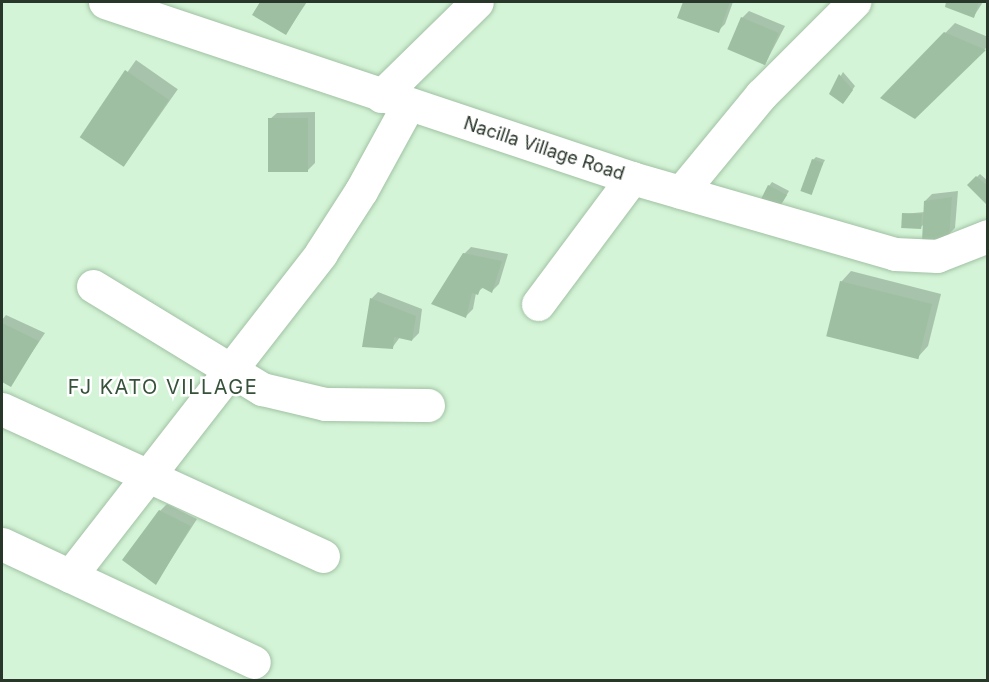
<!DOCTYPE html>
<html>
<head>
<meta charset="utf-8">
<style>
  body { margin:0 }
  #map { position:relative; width:989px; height:682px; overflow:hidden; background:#d3f4d6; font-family:Inter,sans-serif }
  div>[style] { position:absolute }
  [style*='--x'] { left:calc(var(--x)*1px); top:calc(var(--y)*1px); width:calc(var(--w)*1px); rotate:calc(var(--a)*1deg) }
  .shadow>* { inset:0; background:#0003; transform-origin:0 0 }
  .building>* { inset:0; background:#9fbfa2; transform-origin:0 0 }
  .roads { filter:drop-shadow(0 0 2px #a2c1a4) drop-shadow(0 0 2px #a2c1a4) }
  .minor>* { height:33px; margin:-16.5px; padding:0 16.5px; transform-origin:16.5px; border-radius:16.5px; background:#fff }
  span { translate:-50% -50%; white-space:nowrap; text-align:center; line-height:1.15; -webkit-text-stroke:5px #fff; paint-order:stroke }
  .street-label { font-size:18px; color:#29362a }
  .neighbourhood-label { font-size:20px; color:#37523a; letter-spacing:1.5px }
  .frame { position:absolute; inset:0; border:3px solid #29362a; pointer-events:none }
</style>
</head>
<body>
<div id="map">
  <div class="shadow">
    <div style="clip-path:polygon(262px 2px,307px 2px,286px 33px,254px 15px)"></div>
    <div style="clip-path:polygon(684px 2px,733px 2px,725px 24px,718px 31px,679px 17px)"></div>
    <div style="clip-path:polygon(948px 2px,983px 2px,974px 16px,947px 6px)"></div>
    <div style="clip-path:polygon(749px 11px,785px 26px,765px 64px,742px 18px)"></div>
    <div style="clip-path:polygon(955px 23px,988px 37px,988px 46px,915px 118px,882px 98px)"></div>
    <div style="left:136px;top:60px;width:51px;height:94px;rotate:35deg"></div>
    <div style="clip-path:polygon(843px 72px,855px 86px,846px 99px,831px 93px)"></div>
    <div style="clip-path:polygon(315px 112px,315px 163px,308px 170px,270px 119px,277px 113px)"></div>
    <div style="clip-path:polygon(816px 157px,825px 160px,809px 190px,813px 160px)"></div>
    <div style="clip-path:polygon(980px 174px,988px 181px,988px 203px,969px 185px)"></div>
    <div style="clip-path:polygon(772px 182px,789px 191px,780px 206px,769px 186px)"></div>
    <div style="clip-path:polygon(958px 191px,955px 228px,948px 235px,924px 224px,921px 227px,903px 214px,925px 212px,925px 201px,932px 194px)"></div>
    <div style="clip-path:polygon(471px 247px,508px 254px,499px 284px,492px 291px,484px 287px,476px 293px,473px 309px,466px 316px,464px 254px)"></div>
    <div style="clip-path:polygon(851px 271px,941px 294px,928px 346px,918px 357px,841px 282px)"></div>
    <div style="clip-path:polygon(378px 292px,422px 309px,419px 333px,412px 340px,400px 337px,392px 348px,371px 299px)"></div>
    <div style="clip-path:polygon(6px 315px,45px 333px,10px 385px,2px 381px,2px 320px)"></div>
    <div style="clip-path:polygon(167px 504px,197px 519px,156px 583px,160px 511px)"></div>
  </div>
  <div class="building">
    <div style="clip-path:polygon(260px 2px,306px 2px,286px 35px,252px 15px)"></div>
    <div style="clip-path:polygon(683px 2px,730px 2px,719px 33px,677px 18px)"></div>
    <div style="clip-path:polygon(946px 2px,979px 2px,974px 18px,945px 7px)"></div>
    <div style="left:741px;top:17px;width:41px;height:35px;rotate:23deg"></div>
    <div style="clip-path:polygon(944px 32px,986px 50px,915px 119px,880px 98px)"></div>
    <div style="left:125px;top:70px;width:53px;height:81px;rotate:34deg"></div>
    <div style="clip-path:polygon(839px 74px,853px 90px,843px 104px,829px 94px)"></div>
    <div style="left:308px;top:118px;width:54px;height:40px;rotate:90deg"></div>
    <div style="left:812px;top:159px;width:12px;height:34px;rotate:20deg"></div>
    <div style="clip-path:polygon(976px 176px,988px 186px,988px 206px,967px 185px)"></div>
    <div style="clip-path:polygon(768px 185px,787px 195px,777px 211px,759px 203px)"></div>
    <div style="clip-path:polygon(952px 197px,949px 237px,922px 241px,924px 201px)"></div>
    <div style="left:902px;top:213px;width:20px;height:15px;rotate:3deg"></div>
    <div style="clip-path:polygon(463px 253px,502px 261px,492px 293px,481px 287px,478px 295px,472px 293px,466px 318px,431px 304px)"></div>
    <div style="left:840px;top:281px;width:95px;height:57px;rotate:14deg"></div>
    <div style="clip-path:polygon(370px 298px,416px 316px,412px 341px,394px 337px,393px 349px,362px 347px)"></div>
    <div style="clip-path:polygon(2px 323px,39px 341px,11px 387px,2px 382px)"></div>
    <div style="clip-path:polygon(159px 510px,191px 526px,156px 585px,122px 560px)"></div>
  </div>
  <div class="roads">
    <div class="minor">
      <div style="--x:105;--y:2;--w:556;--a:18.47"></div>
      <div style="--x:632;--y:178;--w:274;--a:16.1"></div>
      <div style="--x:895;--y:254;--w:42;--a:2.7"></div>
      <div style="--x:937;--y:256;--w:55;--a:-21.4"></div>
      <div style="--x:381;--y:96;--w:134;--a:-44.4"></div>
      <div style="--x:681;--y:192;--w:126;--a:-50.5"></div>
      <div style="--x:761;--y:95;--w:132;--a:-45"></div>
      <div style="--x:93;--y:286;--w:198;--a:31.4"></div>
      <div style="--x:262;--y:389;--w:65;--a:13.4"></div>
      <div style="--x:325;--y:404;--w:103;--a:0.6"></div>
      <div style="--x:538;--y:304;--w:157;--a:-53.3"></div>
      <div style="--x:2;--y:409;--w:353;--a:24.6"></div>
      <div style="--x:2;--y:544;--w:278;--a:25.1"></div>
      <div style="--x:70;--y:576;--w:409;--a:-52.1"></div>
      <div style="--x:321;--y:253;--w:74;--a:-57.2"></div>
      <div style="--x:361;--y:191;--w:98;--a:-61.3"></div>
    </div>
  </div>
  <div class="street-label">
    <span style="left:544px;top:149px;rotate:18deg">Nacilla Village Road</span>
  </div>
  <div class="neighbourhood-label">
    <span style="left:163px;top:387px">FJ KATO VILLAGE</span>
  </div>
  <div class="frame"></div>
</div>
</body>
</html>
